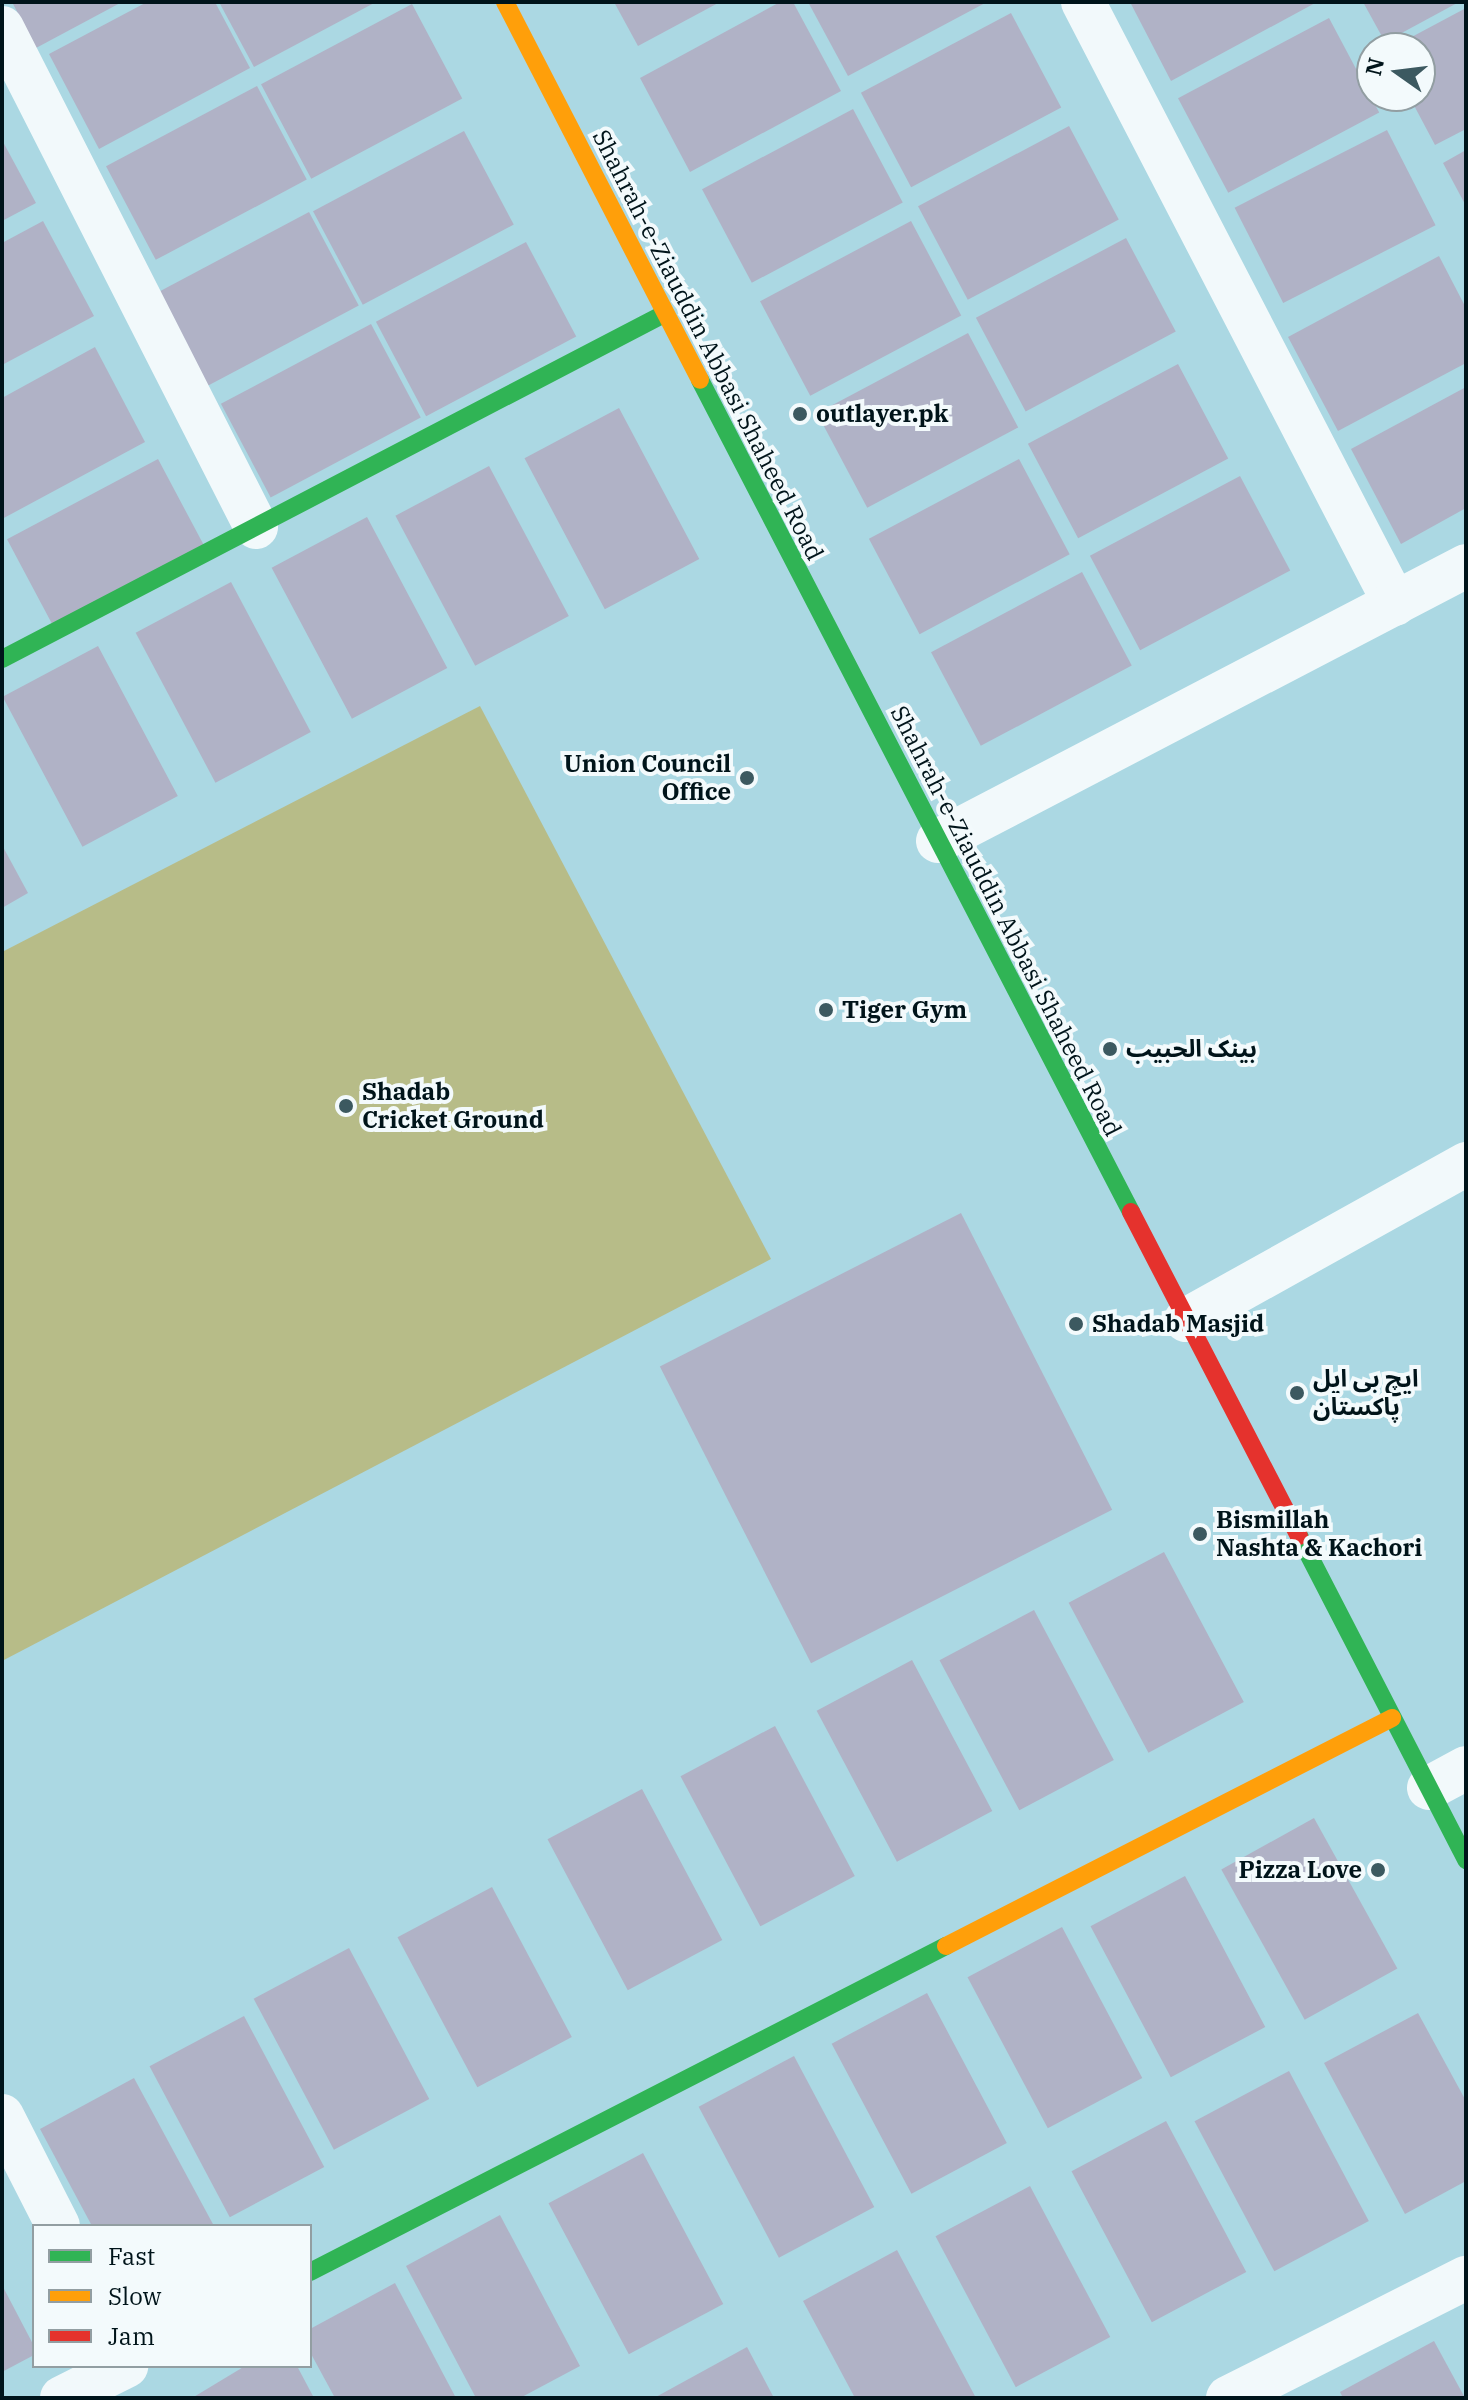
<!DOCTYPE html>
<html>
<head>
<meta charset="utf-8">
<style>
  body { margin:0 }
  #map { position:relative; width:1468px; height:2400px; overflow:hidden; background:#abd8e3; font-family:"IBM Plex Serif","Noto Sans Arabic",serif }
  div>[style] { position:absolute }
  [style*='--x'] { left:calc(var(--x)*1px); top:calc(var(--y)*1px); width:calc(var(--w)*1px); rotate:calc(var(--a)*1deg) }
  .green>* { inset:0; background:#b7bc88 }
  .building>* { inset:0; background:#b0b2c6; transform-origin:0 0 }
  .street>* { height:44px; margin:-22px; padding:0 22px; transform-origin:22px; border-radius:22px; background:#f2f9fb }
  .fast>* { height:18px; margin:-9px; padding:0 9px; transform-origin:9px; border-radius:9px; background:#30b455 }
  .slow>* { height:18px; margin:-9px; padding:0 9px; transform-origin:9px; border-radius:9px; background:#ff9f0a }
  .jam>* { height:18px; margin:-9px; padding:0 9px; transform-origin:9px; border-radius:9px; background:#e5322d }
  .dots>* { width:22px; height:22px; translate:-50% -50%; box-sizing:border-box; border:4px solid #f3fafc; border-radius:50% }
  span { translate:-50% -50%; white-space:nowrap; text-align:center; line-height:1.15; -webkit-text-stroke:8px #f3fafc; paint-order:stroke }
  .street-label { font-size:24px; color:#00141a }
  .poi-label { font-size:24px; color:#00141a; font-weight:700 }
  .left { translate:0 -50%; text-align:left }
  .right { translate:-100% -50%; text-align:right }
  .frame { position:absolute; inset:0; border:4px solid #00141a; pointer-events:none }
  .legend { position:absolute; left:32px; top:2224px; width:280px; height:144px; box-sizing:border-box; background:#f3fafc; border:2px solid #929ea2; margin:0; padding:10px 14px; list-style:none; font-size:24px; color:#00141a }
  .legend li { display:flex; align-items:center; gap:16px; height:40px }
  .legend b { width:40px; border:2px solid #929ea2 }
  .north { position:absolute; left:1356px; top:32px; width:80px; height:80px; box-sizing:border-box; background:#f3fafc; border:2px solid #929ea2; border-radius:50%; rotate:284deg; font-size:22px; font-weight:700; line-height:32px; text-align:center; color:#00141a }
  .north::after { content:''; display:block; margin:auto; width:28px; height:36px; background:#3c5960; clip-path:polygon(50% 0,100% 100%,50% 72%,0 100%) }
</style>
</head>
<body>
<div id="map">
  <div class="green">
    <div style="clip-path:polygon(480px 706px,771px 1259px,2px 1661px,2px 952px)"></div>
  </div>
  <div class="building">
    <div style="clip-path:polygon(12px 2px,122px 2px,36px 48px)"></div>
    <div style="clip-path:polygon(147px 2px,215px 2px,250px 68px,99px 149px,49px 54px)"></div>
    <div style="clip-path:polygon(219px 2px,376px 2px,254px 67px)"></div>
    <div style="clip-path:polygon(614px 2px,720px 2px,638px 46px)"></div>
    <div style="clip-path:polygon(780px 2px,793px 2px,841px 91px,690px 172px,640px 78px)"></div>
    <div style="clip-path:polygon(808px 2px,987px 2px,848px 76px)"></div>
    <div style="clip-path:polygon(1130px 2px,1317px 2px,1171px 81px)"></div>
    <div style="clip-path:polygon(1363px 2px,1459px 2px,1385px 42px)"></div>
    <div style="left:412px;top:4px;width:107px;height:171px;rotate:62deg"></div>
    <div style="clip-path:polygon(1466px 8px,1466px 129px,1435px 145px,1409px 96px,1420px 96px,1420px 48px,1391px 48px)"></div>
    <div style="left:1011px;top:13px;width:107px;height:170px;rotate:62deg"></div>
    <div style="left:1329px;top:18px;width:107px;height:171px;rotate:62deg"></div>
    <div style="left:257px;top:86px;width:106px;height:171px;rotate:62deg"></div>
    <div style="left:853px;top:109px;width:106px;height:171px;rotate:62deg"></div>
    <div style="left:1069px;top:126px;width:106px;height:171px;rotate:62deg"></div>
    <div style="left:1387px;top:130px;width:107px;height:171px;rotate:63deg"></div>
    <div style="left:464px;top:131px;width:106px;height:171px;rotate:62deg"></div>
    <div style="clip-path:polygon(2px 140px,36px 203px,2px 221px)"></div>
    <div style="clip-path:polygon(1466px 150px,1466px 206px,1443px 163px)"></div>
    <div style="left:309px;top:212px;width:106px;height:171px;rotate:62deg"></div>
    <div style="clip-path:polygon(43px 221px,94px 316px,2px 365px,2px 243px)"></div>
    <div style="left:911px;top:221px;width:107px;height:171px;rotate:62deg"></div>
    <div style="left:1126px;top:238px;width:106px;height:170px;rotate:62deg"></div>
    <div style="left:526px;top:242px;width:107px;height:170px;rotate:62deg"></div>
    <div style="clip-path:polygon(1439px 256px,1466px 308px,1466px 363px,1338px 431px,1288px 337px)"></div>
    <div style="left:371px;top:324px;width:106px;height:170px;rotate:62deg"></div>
    <div style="left:968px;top:333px;width:107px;height:171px;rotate:62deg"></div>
    <div style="clip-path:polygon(95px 347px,145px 442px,2px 519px,2px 398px)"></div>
    <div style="left:1178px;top:364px;width:107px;height:170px;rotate:62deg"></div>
    <div style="clip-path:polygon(1466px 387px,1466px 508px,1401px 544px,1351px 449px)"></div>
    <div style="left:619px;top:408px;width:171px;height:107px;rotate:62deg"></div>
    <div style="left:158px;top:459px;width:106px;height:171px;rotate:62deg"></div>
    <div style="left:1019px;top:459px;width:108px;height:170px;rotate:62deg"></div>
    <div style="left:489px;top:466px;width:170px;height:106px;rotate:62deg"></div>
    <div style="left:1240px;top:476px;width:107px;height:170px;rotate:62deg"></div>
    <div style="left:367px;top:517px;width:171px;height:108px;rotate:62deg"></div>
    <div style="left:1082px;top:572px;width:106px;height:171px;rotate:62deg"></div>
    <div style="left:231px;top:582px;width:170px;height:108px;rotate:62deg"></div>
    <div style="left:98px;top:646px;width:170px;height:108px;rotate:62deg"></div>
    <div style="clip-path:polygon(2px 845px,28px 893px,2px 908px)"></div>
    <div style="left:961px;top:1213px;width:333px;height:338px;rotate:63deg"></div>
    <div style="left:1164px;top:1552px;width:170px;height:108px;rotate:62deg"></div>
    <div style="left:1034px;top:1610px;width:170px;height:107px;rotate:62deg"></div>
    <div style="left:912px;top:1660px;width:171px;height:108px;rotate:62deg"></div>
    <div style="left:775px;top:1726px;width:170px;height:107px;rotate:62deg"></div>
    <div style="left:642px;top:1789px;width:171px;height:107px;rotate:62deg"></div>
    <div style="left:1314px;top:1818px;width:172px;height:106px;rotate:61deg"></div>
    <div style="left:1185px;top:1876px;width:171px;height:107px;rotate:62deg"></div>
    <div style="left:492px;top:1887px;width:170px;height:107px;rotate:62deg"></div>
    <div style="left:1062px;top:1927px;width:171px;height:107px;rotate:62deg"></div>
    <div style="left:349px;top:1948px;width:171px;height:108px;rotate:62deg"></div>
    <div style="left:927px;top:1993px;width:170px;height:108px;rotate:62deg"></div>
    <div style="clip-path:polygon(1418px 2013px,1466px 2101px,1466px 2181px,1405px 2214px,1324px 2063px)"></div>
    <div style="left:244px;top:2016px;width:171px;height:107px;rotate:62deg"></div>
    <div style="left:794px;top:2056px;width:171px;height:108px;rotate:62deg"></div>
    <div style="left:1289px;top:2071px;width:170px;height:107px;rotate:62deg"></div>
    <div style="clip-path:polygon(134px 2078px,214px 2226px,92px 2226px,40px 2129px)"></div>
    <div style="left:1166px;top:2121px;width:171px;height:107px;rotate:62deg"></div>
    <div style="left:643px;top:2153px;width:171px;height:107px;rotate:62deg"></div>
    <div style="left:1030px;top:2186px;width:171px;height:107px;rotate:62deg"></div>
    <div style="clip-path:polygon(500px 2215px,580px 2366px,520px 2398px,476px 2398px,406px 2266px)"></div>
    <div style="clip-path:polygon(897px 2250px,976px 2398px,855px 2398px,803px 2301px)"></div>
    <div style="clip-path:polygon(395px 2283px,456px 2398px,335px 2398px,310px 2352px,310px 2329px)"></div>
    <div style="clip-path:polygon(2px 2285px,34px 2346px,34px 2355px,2px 2372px)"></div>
    <div style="clip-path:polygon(1434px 2341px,1465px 2398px,1343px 2398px,1340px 2392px)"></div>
    <div style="clip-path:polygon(747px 2347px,774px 2398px,654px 2398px)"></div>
    <div style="clip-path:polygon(245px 2366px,297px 2366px,314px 2398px,192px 2398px)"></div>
  </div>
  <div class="street">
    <div style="--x:1083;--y:2;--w:678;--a:62.6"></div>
    <div style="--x:2;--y:28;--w:560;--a:63.02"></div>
    <div style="--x:938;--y:841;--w:595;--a:-27.51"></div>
    <div style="--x:1186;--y:1320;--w:321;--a:-29.1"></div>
    <div style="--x:1429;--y:1788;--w:42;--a:-28.4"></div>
    <div style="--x:2;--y:2116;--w:123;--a:63"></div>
    <div style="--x:62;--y:2398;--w:72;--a:-26.6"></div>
    <div style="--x:1228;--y:2398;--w:267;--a:-26.8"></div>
  </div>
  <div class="fast">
    <div style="--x:700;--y:380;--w:937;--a:62.61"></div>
    <div style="--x:2;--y:659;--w:747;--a:-27.53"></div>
    <div style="--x:1299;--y:1536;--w:365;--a:62.7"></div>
    <div style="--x:310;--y:2272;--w:715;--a:-27.14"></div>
  </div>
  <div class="slow">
    <div style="--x:505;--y:2;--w:425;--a:62.7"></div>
    <div style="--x:946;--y:1946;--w:501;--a:-27.08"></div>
  </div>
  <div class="jam">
    <div style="--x:1131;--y:1212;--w:365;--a:62.6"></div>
  </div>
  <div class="dots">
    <div style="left:800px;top:414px;background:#3c5960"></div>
    <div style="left:747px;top:778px;background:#3c5960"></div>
    <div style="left:826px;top:1010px;background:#3c5960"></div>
    <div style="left:1110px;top:1049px;background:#3c5960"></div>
    <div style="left:346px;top:1106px;background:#3c5960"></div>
    <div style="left:1076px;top:1324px;background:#3c5960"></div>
    <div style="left:1297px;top:1393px;background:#3c5960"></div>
    <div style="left:1200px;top:1534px;background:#3c5960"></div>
    <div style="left:1378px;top:1870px;background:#3c5960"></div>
  </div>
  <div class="street-label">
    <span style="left:708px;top:345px;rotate:63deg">Shahrah-e-Ziauddin Abbasi Shaheed Road</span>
    <span style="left:1006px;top:921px;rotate:63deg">Shahrah-e-Ziauddin Abbasi Shaheed Road</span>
  </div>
  <div class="poi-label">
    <span class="left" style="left:816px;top:414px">outlayer.pk</span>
    <span class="right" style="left:731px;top:778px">Union Council<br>Office</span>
    <span class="left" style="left:842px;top:1010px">Tiger Gym</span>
    <span class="left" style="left:1126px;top:1049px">بينک الحبيب</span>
    <span class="left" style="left:362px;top:1106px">Shadab<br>Cricket Ground</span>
    <span class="left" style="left:1092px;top:1324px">Shadab Masjid</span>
    <span class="left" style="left:1313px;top:1393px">ایچ بی ایل<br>پاکستان</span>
    <span class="left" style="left:1216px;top:1534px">Bismillah<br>Nashta &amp; Kachori</span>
    <span class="right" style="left:1362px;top:1870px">Pizza Love</span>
  </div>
  <div class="frame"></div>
  <ul class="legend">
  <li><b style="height:10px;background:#30b455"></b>Fast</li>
  <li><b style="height:10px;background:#ff9f0a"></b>Slow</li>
  <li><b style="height:10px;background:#e5322d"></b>Jam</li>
  </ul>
  <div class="north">N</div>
</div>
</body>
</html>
